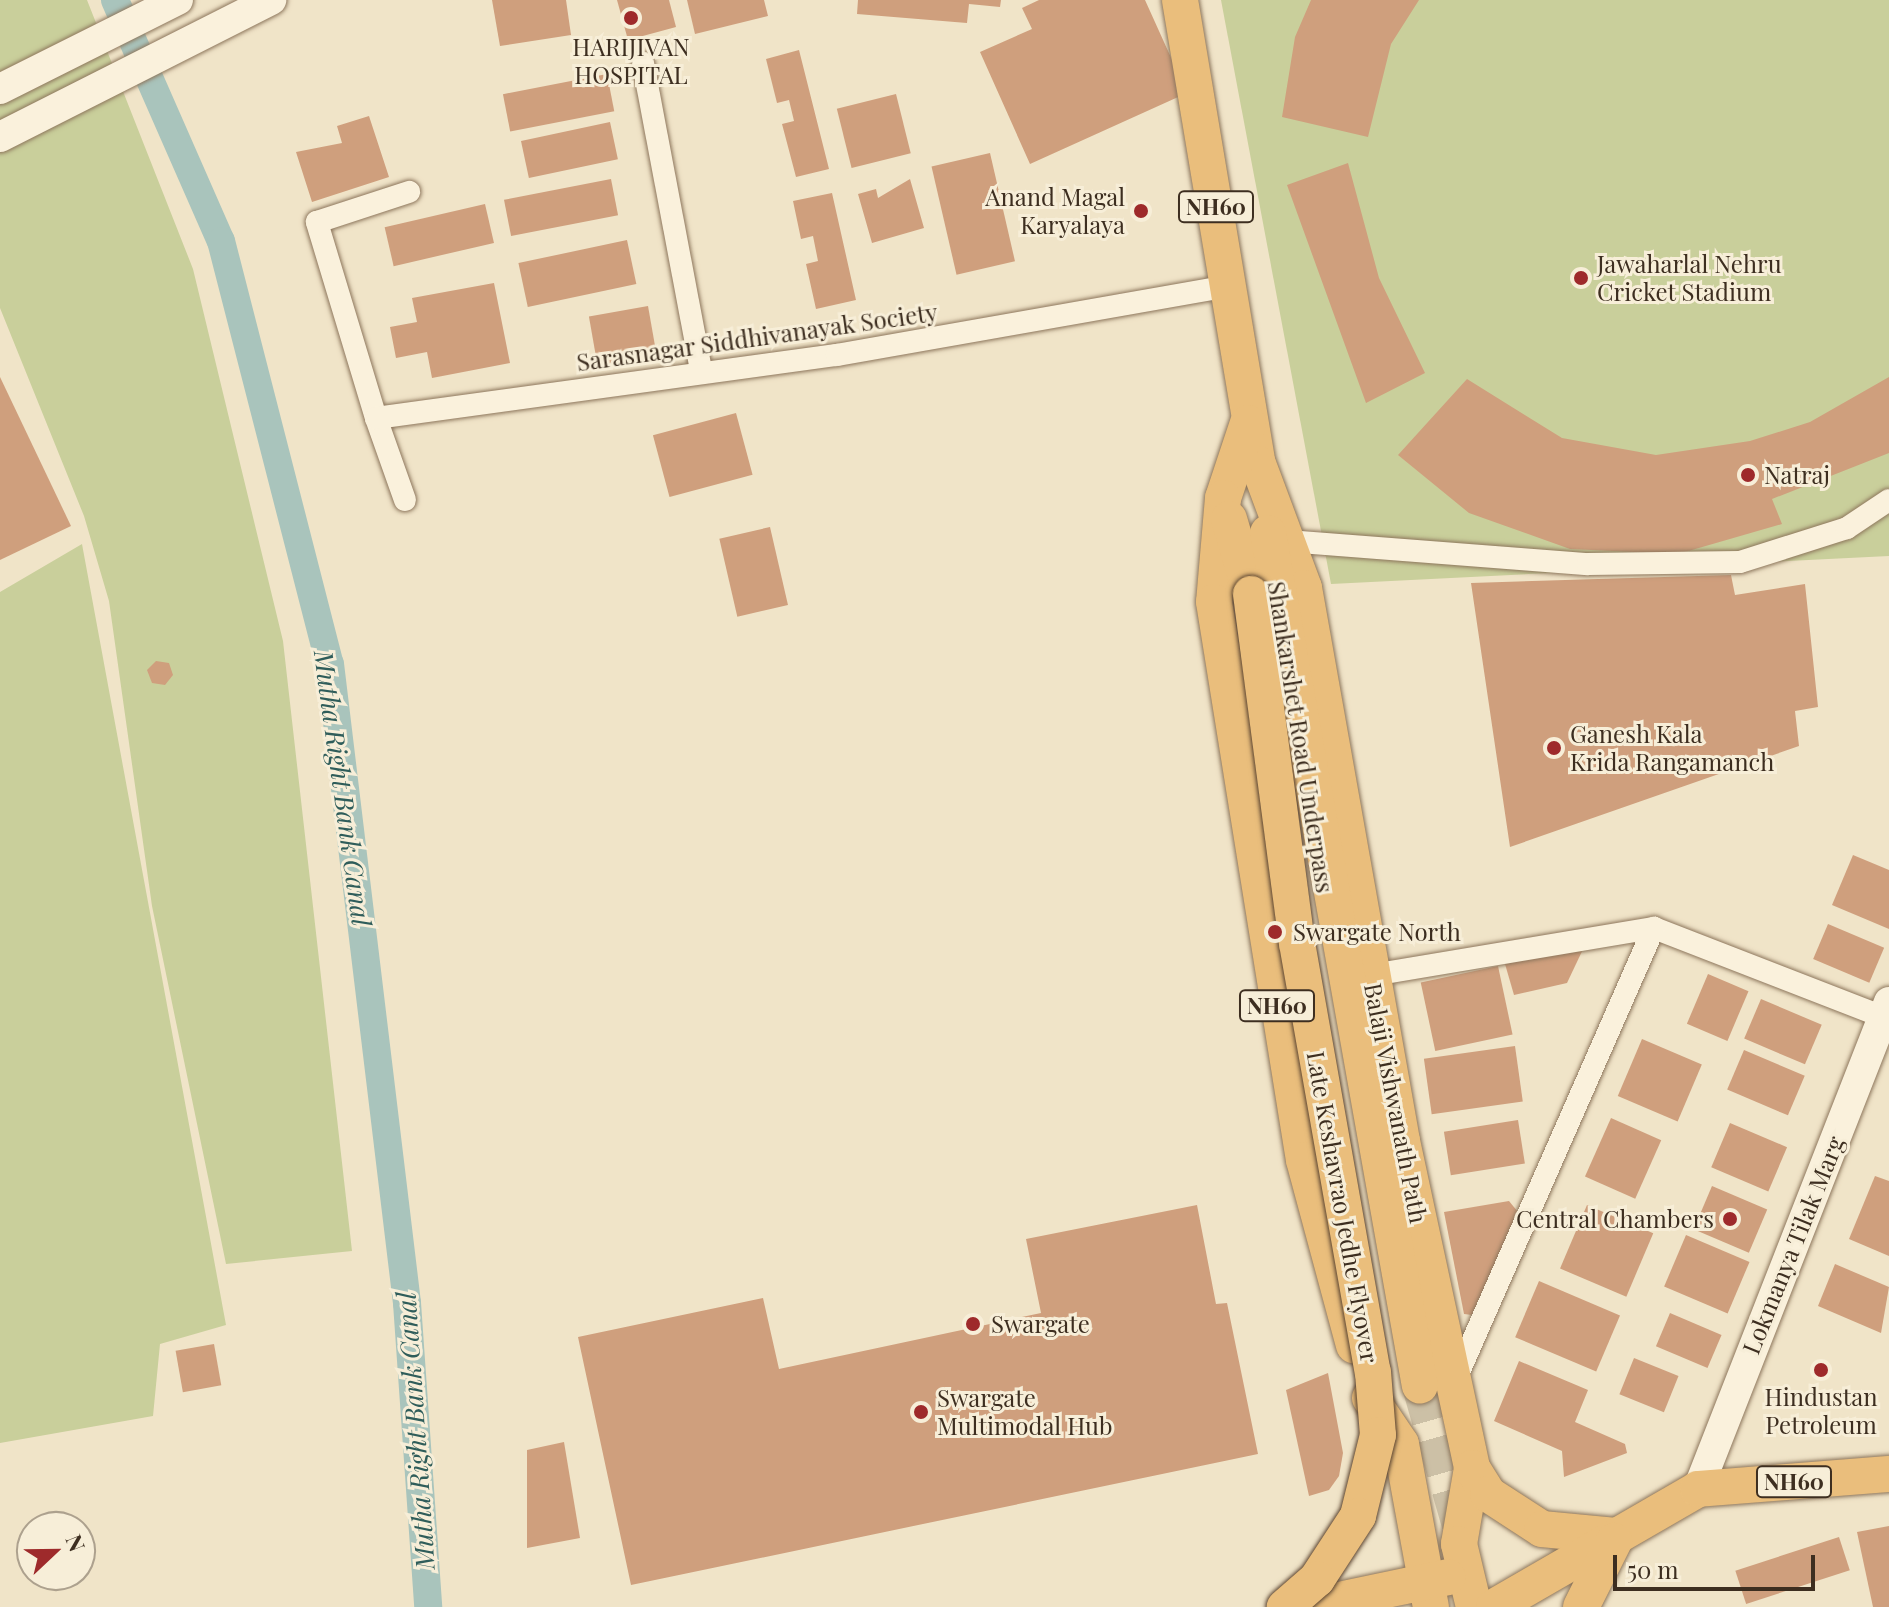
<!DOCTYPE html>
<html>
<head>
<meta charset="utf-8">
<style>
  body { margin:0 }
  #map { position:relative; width:1889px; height:1607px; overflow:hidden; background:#f0e4c8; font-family:"Playfair Display",serif }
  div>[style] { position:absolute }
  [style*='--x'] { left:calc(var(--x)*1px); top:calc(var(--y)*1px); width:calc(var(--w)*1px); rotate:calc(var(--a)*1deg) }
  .green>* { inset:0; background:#c9cf9b }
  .canal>* { height:28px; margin:-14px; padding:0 14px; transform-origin:14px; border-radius:14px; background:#a9c4bc }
  .building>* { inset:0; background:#cf9f7d; transform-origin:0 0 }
  .trunk-tunnel>* { height:36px; margin-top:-18px; transform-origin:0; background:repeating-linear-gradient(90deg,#ccc0a6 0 36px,transparent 0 54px) }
  .roads { filter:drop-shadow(0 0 2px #8d765c) drop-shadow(0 0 2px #8d765c) }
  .minor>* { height:22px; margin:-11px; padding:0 11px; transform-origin:11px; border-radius:11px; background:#faf1dc }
  .secondary>* { height:30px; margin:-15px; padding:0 15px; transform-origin:15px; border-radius:15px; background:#faf1dc }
  .trunk>* { height:36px; margin:-18px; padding:0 18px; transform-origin:18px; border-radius:18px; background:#eabe7c }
  .bridges { filter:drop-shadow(0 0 2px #5b4430) drop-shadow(0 0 2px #5b4430) }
  .trunk-bridge>* { height:36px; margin:-18px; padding:0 18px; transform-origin:18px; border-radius:18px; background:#eabe7c }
  .dots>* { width:22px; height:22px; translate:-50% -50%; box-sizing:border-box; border:4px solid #f7eed8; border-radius:50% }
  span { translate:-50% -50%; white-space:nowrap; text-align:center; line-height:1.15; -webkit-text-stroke:6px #f7eed8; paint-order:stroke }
  .shield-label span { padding:2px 6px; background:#f7eed8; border:2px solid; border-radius:6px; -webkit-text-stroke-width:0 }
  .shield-label { font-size:22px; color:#3d2e20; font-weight:700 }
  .poi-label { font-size:24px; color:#3d2e20 }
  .right { translate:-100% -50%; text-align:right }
  .left { translate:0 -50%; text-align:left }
  .street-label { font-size:24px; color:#3d2e20 }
  .water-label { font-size:26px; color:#2f5d5a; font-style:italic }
  .north { position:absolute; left:16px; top:1511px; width:80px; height:80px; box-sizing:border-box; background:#f7eed8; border:2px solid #ada18e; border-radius:50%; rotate:68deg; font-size:22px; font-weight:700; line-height:32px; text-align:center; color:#3d2e20 }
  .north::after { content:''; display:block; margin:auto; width:28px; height:36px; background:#9e2a2b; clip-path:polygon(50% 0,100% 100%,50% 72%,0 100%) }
  .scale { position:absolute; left:1613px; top:1555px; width:202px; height:36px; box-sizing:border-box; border:4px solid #3d2e20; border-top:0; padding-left:10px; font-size:24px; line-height:28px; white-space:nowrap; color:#3d2e20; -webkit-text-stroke:6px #f7eed8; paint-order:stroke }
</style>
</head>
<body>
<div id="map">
  <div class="green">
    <div style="clip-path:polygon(0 0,87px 0,193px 269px,283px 641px,352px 1251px,226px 1264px,152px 906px,109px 601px,84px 516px,0 308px)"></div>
    <div style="clip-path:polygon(1221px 0,1889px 0,1889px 556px,1331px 584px)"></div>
    <div style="clip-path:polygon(82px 544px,226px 1325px,160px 1344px,153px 1416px,0 1443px,0 592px)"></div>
  </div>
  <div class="canal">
    <div style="--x:115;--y:0;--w:263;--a:66.3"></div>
    <div style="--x:221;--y:241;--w:437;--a:75.6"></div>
    <div style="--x:330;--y:664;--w:644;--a:83.13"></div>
    <div style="--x:407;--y:1303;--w:305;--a:86"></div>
  </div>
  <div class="building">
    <div style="clip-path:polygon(492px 0,566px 0,571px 35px,500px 46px)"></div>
    <div style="clip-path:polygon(617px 0,669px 0,676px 27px,628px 40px)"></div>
    <div style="clip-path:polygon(687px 0,764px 0,768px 16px,695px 34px)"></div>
    <div style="clip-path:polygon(858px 0,1001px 0,1000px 7px,969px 4px,967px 23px,857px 14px)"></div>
    <div style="clip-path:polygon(1039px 0,1145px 0,1187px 93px,1030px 164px,980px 52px,1032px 29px,1022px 8px)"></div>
    <div style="clip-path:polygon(1311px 0,1419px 0,1391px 44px,1368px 137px,1282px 117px,1295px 37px)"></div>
    <div style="clip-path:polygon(799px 50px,829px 169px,796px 177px,782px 124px,794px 121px,789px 100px,777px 103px,766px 59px)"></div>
    <div style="left:607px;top:74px;width:38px;height:106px;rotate:79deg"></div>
    <div style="left:896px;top:94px;width:61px;height:61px;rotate:76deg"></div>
    <div style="clip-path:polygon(369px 116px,389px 177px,312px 202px,296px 152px,342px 143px,337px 126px)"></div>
    <div style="left:610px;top:122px;width:38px;height:91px;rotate:78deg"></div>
    <div style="left:990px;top:153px;width:111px;height:60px;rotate:77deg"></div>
    <div style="clip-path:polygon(1348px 163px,1379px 278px,1425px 373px,1366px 403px,1287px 185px)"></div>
    <div style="left:611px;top:179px;width:37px;height:109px;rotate:79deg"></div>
    <div style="clip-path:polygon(910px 179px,924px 228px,872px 243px,858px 194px,876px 189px,878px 198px)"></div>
    <div style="clip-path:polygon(832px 193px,856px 300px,816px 309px,806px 264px,818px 261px,813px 236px,801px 239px,793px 201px)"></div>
    <div style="left:485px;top:204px;width:40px;height:103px;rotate:77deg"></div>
    <div style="left:627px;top:240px;width:45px;height:111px;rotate:78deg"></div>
    <div style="clip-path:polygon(494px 283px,510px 363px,432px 378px,427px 352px,396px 358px,390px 327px,417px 322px,412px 298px)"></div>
    <div style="left:648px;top:306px;width:50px;height:60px;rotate:80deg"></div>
    <div style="clip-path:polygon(0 377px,71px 526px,0 560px)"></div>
    <div style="clip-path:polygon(1889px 377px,1889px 453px,1772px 499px,1782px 524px,1678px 554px,1570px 549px,1469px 513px,1398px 455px,1467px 379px,1562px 438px,1656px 455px,1750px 441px,1810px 422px)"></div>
    <div style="left:736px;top:413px;width:64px;height:86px;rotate:75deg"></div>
    <div style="left:770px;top:527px;width:80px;height:52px;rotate:77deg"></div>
    <div style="clip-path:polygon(1731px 575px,1735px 595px,1805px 584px,1818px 707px,1795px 711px,1799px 746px,1510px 847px,1471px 583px)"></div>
    <div style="clip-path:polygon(156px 661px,169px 663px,173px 675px,165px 685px,152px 683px,147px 670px)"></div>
    <div style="clip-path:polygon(1853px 855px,1889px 870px,1889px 929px,1832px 905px)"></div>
    <div style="left:1828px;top:924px;width:61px;height:38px;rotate:23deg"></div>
    <div style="clip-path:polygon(1585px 945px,1567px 983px,1514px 995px,1505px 964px)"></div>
    <div style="left:1498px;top:966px;width:70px;height:79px;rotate:78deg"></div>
    <div style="left:1708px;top:974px;width:44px;height:54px;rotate:23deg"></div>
    <div style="left:1761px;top:999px;width:66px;height:43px;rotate:23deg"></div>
    <div style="left:1642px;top:1039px;width:65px;height:62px;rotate:23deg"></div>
    <div style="left:1515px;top:1046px;width:56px;height:92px;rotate:82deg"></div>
    <div style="left:1744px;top:1050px;width:66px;height:43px;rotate:23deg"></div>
    <div style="left:1611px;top:1118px;width:55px;height:64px;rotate:24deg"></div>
    <div style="left:1518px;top:1120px;width:44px;height:75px;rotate:81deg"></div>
    <div style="left:1730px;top:1123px;width:62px;height:48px;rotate:23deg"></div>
    <div style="clip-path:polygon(1875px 1176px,1889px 1181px,1889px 1256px,1849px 1239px)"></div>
    <div style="left:1712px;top:1186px;width:60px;height:47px;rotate:23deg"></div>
    <div style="clip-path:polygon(1509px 1201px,1518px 1212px,1472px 1315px,1464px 1314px,1444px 1212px)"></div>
    <div style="clip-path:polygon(1197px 1205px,1216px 1304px,1227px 1303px,1258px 1454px,631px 1585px,578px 1337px,763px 1298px,779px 1369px,1041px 1313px,1026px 1239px)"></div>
    <div style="left:1587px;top:1205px;width:72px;height:69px;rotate:23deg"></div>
    <div style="left:1686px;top:1235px;width:69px;height:56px;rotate:23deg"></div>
    <div style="clip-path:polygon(1835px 1264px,1889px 1287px,1881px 1333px,1818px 1306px)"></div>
    <div style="left:1539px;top:1281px;width:88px;height:61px;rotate:23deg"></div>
    <div style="left:1670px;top:1313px;width:56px;height:36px;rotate:23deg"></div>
    <div style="left:214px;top:1344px;width:42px;height:39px;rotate:80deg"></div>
    <div style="left:1634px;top:1358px;width:48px;height:39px;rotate:22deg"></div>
    <div style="clip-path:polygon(1519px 1361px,1588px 1390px,1575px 1422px,1625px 1444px,1627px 1453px,1564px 1477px,1562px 1451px,1494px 1421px)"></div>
    <div style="clip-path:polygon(1328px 1373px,1343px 1453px,1339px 1476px,1329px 1490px,1309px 1496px,1286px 1390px)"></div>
    <div style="clip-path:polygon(564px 1442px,580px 1538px,527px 1548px,527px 1450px)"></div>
    <div style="clip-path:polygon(1889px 1526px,1889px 1607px,1873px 1607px,1857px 1532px)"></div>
    <div style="left:1839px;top:1537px;width:35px;height:109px;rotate:72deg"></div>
  </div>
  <div class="trunk-tunnel">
    <div style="--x:1420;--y:1386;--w:156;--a:74"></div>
  </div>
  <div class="roads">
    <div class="minor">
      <div style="--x:643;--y:63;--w:313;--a:79.3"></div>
      <div style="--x:376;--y:418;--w:205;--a:-106.8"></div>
      <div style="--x:317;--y:222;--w:97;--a:-18.1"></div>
      <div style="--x:405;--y:500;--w:87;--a:-109.5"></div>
      <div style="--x:376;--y:418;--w:465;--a:-7.8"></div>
      <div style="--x:837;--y:355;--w:399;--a:-10"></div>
      <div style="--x:1287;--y:541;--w:302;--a:4.4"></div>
      <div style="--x:1588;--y:564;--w:152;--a:-0.8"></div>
      <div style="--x:1740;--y:562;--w:112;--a:-17.6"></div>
      <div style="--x:1847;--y:528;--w:50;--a:-33.7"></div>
      <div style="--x:1372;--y:975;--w:286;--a:-9.5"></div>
      <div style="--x:1654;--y:928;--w:246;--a:21.2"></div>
      <div style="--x:1455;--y:1381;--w:495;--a:-66.3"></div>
    </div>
    <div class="secondary">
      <div style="--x:0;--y:89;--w:199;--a:-26.6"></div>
      <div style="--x:0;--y:137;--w:304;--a:-26.8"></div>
      <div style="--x:1698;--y:1489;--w:523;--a:-68.59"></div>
    </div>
    <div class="trunk">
      <div style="--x:1180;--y:0;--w:471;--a:80.5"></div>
      <div style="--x:1258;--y:464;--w:132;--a:69.6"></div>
      <div style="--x:1304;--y:588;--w:562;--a:79.95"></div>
      <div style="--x:1402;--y:1141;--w:334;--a:77.9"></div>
      <div style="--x:1472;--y:1468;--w:77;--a:99.7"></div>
      <div style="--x:1459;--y:1544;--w:65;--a:76.6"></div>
      <div style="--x:1248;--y:423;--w:79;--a:108.4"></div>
      <div style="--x:1223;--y:498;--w:104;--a:94.9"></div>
      <div style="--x:1214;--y:602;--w:565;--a:80.84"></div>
      <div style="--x:1304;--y:1160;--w:192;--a:74.9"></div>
      <div style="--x:1229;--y:519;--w:78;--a:73.7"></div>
      <div style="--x:1268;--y:533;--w:866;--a:79.9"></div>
      <div style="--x:1370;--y:1398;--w:55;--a:56"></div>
      <div style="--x:1401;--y:1444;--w:166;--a:79.6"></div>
      <div style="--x:1472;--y:1468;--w:31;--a:58"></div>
      <div style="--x:1488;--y:1494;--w:64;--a:32.9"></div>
      <div style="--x:1542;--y:1529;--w:74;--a:5.4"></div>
      <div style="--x:1305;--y:1607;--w:146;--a:-11.8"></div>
      <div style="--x:1494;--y:1607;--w:236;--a:-30"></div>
      <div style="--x:1698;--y:1489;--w:192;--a:-4.5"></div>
      <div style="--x:1581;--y:1607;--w:74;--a:-63.4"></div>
    </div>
  </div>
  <div class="bridges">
    <div class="trunk-bridge">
      <div style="--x:1251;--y:594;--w:352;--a:82.5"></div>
      <div style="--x:1297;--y:943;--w:436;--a:80"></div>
      <div style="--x:1373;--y:1372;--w:63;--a:85.5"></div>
      <div style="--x:1378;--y:1435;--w:83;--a:103.9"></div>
      <div style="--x:1358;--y:1516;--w:75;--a:123.1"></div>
      <div style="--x:1317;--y:1579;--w:43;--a:138.8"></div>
    </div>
  </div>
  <div class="dots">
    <div style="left:631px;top:18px;background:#9e2a2b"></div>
    <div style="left:1141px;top:211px;background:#9e2a2b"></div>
    <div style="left:1581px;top:278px;background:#9e2a2b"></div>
    <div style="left:1748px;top:475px;background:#9e2a2b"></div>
    <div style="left:1554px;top:748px;background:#9e2a2b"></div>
    <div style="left:1275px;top:932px;background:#9e2a2b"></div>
    <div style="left:1730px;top:1219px;background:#9e2a2b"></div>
    <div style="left:973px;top:1324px;background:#9e2a2b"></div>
    <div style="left:1821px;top:1370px;background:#9e2a2b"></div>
    <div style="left:921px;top:1412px;background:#9e2a2b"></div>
  </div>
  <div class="shield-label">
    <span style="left:1216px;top:207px">NH60</span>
    <span style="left:1277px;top:1006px">NH60</span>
    <span style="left:1794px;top:1482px">NH60</span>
  </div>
  <div class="poi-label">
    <span style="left:631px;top:61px">HARIJIVAN<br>HOSPITAL</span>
    <span class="right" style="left:1125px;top:211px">Anand Magal<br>Karyalaya</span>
    <span class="left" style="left:1597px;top:278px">Jawaharlal Nehru<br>Cricket Stadium</span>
    <span class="left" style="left:1764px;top:475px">Natraj</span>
    <span class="left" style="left:1570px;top:748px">Ganesh Kala<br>Krida Rangamanch</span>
    <span class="left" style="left:1293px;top:932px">Swargate North</span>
    <span class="right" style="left:1714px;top:1219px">Central Chambers</span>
    <span class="left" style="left:991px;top:1324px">Swargate</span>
    <span style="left:1821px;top:1411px">Hindustan<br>Petroleum</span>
    <span class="left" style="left:937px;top:1412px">Swargate<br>Multimodal Hub</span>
  </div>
  <div class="street-label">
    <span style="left:757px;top:337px;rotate:-8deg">Sarasnagar Siddhivanayak Society</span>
    <span style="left:1301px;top:737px;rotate:81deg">Shankarshet Road Underpass</span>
    <span style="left:1396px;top:1103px;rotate:79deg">Balaji Vishwanath Path</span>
    <span style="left:1343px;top:1207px;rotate:80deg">Late Keshavrao Jedhe Flyover</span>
    <span style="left:1793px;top:1245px;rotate:-68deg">Lokmanya Tilak Marg</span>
  </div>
  <div class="water-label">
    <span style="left:343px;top:788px;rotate:82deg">Mutha Right Bank Canal</span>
    <span style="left:415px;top:1431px;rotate:-94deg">Mutha Right Bank Canal</span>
  </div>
  <div class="north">N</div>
  <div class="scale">50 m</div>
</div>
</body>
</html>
